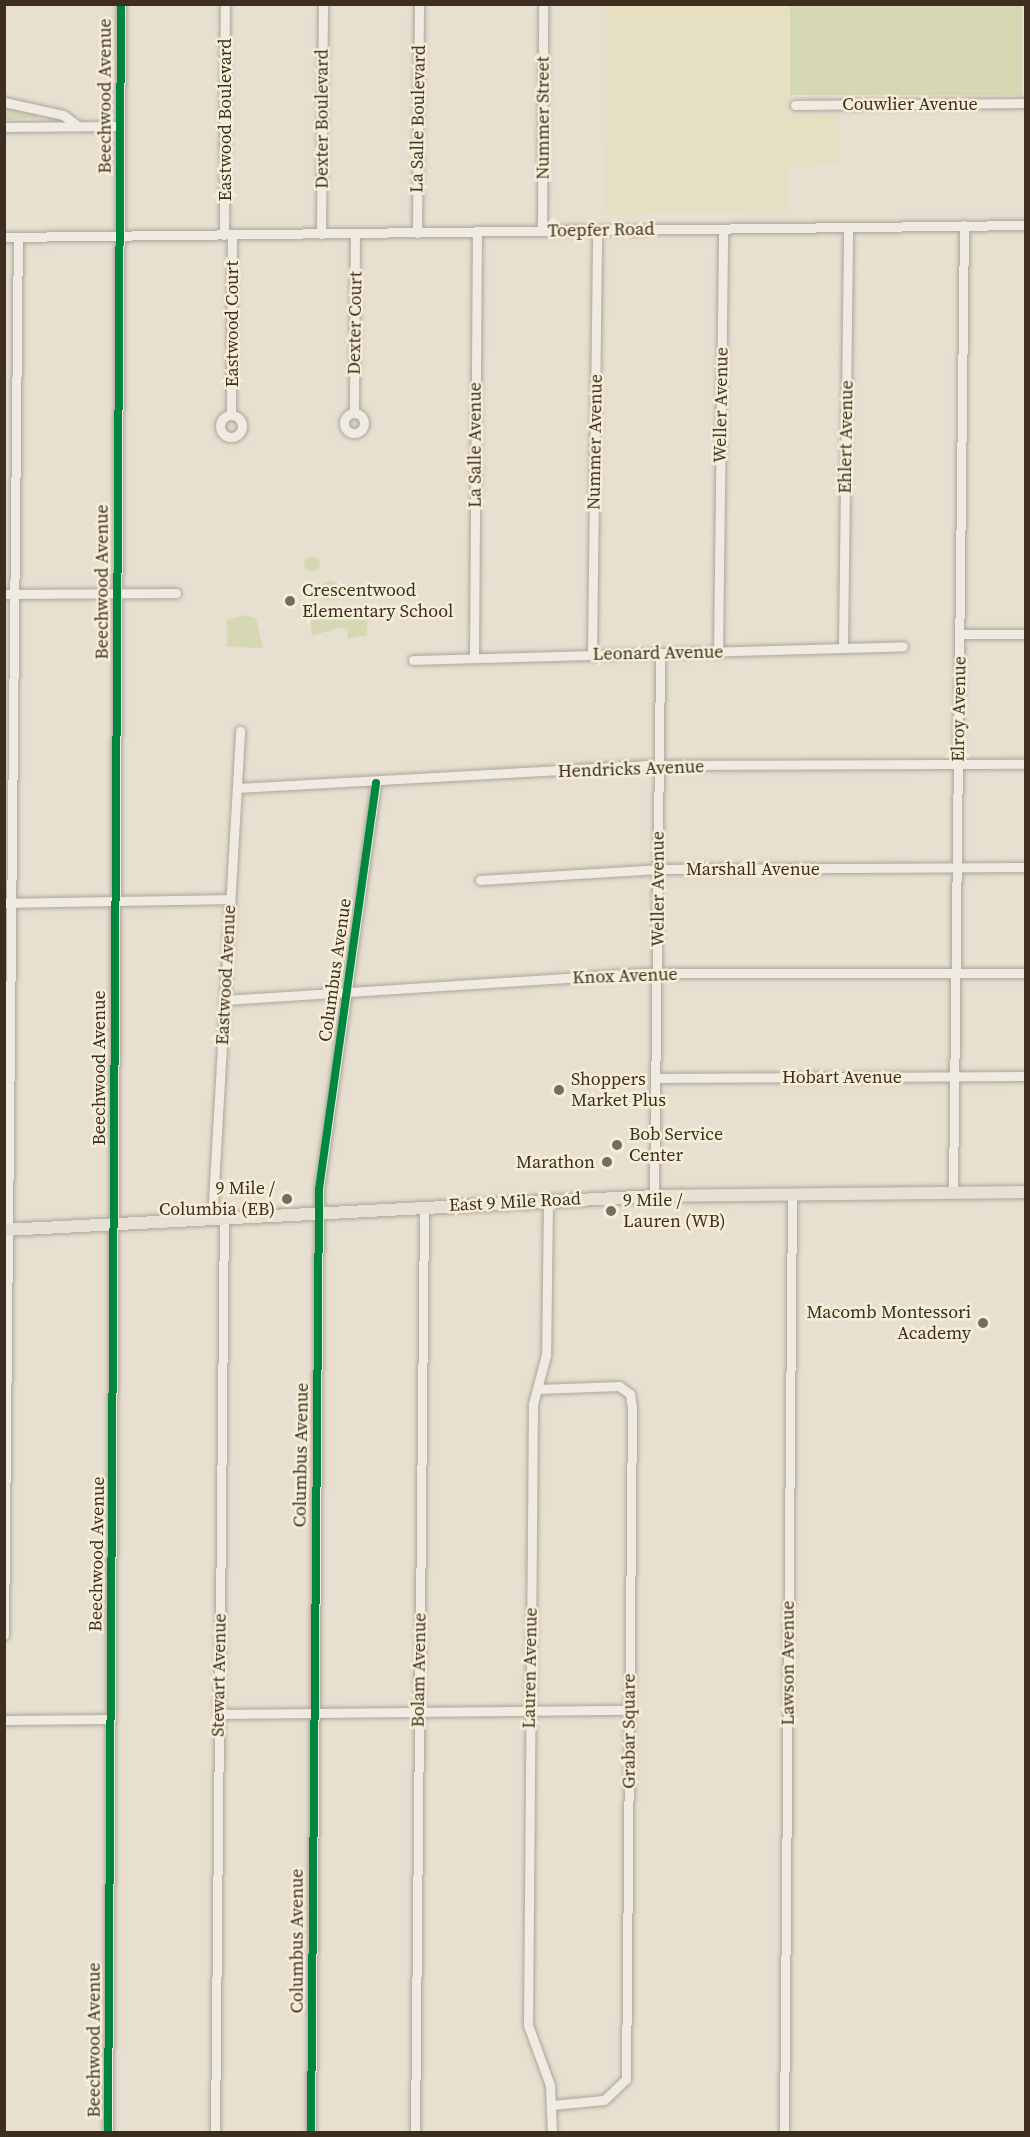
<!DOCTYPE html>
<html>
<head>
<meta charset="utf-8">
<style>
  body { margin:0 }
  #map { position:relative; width:1030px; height:2137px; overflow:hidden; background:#e7e0d1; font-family:"Source Serif 4",serif }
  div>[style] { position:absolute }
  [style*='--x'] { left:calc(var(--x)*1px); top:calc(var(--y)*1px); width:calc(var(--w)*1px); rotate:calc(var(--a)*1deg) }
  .farmland>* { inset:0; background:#e6dfc2 }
  .green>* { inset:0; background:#d6d7b3; transform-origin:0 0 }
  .round { border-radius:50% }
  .roads { filter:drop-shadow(0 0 2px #ada599) drop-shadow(0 0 2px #ada599) }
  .minor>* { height:9px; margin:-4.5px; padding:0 4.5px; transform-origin:4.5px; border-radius:4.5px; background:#efebe3 }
  .minor>.ring { margin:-4.5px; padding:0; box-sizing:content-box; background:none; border:9px solid #efebe3; border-radius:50% }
  .major>* { height:12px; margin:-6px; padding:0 6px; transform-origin:6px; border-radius:6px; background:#e6e1d4 }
  .cycleway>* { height:8px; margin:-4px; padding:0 4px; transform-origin:4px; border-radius:4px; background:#00873e }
  .dots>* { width:16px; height:16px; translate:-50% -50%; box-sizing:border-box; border:3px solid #f7eed8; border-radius:50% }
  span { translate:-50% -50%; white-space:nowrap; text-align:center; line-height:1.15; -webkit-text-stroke:5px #f7eed8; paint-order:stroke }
  .street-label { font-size:18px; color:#3d2e20 }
  .poi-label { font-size:18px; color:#3d2e20 }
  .left { translate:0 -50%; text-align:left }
  .right { translate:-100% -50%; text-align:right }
  .frame { position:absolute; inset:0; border:6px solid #3d2e20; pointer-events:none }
</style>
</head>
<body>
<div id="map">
  <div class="farmland">
    <div style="clip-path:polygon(606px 5px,790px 5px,789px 115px,838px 115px,840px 164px,788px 165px,787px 211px,605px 213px)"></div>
  </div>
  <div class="green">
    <div style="left:790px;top:5px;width:232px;height:90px"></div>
    <div style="clip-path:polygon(5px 107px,36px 114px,37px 118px,5px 120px)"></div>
    <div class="round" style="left:304px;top:556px;width:16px;height:16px"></div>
    <div class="round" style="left:320px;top:581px;width:20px;height:20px"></div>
    <div style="clip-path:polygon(322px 608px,367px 610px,367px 635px,348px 639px,347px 629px,338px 628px,312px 636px,310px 618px)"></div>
    <div style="clip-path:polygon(244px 615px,256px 618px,263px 648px,227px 647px,227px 620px)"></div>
  </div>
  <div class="roads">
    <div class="minor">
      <div style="--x:4;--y:102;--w:60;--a:12.4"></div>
      <div style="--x:63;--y:115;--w:19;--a:36"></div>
      <div style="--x:795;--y:105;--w:231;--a:-0.5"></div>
      <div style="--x:4;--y:127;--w:116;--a:-0.5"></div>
      <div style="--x:542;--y:231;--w:227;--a:-89.7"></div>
      <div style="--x:417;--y:233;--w:229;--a:-89.5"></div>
      <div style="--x:321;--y:234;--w:230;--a:-89.5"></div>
      <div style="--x:224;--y:235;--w:231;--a:-89.8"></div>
      <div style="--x:4;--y:237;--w:1022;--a:-0.67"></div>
      <div class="ring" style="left:344px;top:413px;width:11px;height:11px"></div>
      <div style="--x:231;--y:413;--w:178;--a:-89.7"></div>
      <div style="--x:354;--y:413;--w:180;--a:-89.7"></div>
      <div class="ring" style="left:220px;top:415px;width:13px;height:13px"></div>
      <div style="--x:4;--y:594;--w:172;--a:-0.3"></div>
      <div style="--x:961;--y:634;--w:65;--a:0"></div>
      <div style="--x:843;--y:647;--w:420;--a:-89.3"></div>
      <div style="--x:718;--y:653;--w:424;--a:-89.3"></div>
      <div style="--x:592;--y:654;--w:423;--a:-89.3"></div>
      <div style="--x:474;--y:658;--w:426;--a:-89.6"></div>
      <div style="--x:413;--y:660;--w:490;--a:-1.6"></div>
      <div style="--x:237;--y:788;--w:409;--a:-3.2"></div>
      <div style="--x:645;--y:765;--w:381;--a:-0.2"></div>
      <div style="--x:480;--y:880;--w:178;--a:-3.5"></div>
      <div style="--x:658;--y:869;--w:368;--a:-0.3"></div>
      <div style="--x:4;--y:903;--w:226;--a:-1"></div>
      <div style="--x:225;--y:1000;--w:419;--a:-3.7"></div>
      <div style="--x:643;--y:973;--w:383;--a:0"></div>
      <div style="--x:658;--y:1078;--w:368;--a:-0.3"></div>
      <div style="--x:953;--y:1192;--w:967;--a:-89.35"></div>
      <div style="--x:654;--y:1196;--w:541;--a:-89.36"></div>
      <div style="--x:548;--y:1200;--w:155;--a:90.7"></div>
      <div style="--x:546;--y:1355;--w:51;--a:104.9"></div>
      <div style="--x:533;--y:1404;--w:621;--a:90.46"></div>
      <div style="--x:528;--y:2025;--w:64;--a:69.9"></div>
      <div style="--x:550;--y:2085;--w:47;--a:87.6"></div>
      <div style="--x:212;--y:1219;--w:489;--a:-86.7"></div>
      <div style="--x:538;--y:1389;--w:81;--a:-2.1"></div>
      <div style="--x:619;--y:1386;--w:14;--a:36"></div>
      <div style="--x:630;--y:1394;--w:15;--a:82"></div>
      <div style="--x:632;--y:1409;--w:670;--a:90.51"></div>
      <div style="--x:626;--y:2079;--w:30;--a:136"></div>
      <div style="--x:604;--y:2100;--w:52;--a:174.5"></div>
      <div style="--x:4;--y:1635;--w:1398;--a:-89.43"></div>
      <div style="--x:219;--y:1714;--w:411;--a:-0.6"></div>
      <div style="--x:4;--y:1720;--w:107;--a:-0.5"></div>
      <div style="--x:108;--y:2132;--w:2128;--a:-89.65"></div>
      <div style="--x:215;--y:2132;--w:914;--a:-89.44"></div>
      <div style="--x:311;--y:2132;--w:943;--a:-89.51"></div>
      <div style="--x:319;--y:1189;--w:410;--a:-82"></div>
      <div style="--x:415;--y:2132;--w:925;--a:-89.44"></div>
      <div style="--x:784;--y:2132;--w:939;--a:-89.51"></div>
    </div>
    <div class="major">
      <div style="--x:4;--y:1230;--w:651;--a:-2.99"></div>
      <div style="--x:654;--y:1196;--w:372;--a:-0.6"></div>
    </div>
  </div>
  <div class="cycleway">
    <div style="--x:108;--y:2132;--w:2128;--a:-89.65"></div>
    <div style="--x:311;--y:2132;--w:943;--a:-89.51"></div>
    <div style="--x:319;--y:1189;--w:410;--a:-82"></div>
  </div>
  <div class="dots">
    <div style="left:290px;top:601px;background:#786c5e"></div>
    <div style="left:559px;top:1090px;background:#786c5e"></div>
    <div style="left:617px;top:1145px;background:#786c5e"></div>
    <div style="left:607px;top:1162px;background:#786c5e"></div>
    <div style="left:287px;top:1199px;background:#786c5e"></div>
    <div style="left:611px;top:1211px;background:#786c5e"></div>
    <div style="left:983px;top:1323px;background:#786c5e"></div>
  </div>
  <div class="street-label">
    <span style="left:105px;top:96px;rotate:-90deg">Beechwood Avenue</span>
    <span style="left:910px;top:104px">Couwlier Avenue</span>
    <span style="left:543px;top:118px;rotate:-90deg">Nummer Street</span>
    <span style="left:322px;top:119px;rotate:-90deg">Dexter Boulevard</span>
    <span style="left:418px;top:119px;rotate:-89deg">La Salle Boulevard</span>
    <span style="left:225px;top:120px;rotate:-90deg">Eastwood Boulevard</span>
    <span style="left:601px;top:230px;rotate:-1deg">Toepfer Road</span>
    <span style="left:355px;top:323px;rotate:-89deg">Dexter Court</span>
    <span style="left:232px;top:324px;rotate:-90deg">Eastwood Court</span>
    <span style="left:721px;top:405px;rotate:-89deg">Weller Avenue</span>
    <span style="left:846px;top:437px;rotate:-89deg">Ehlert Avenue</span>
    <span style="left:595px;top:442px;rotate:-89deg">Nummer Avenue</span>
    <span style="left:475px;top:445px;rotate:-90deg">La Salle Avenue</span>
    <span style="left:102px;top:582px;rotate:-90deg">Beechwood Avenue</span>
    <span style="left:658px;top:653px;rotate:-1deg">Leonard Avenue</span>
    <span style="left:959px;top:709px;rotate:-89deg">Elroy Avenue</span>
    <span style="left:631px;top:769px;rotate:-2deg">Hendricks Avenue</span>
    <span style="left:753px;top:869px">Marshall Avenue</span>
    <span style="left:658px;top:889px;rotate:-90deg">Weller Avenue</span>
    <span style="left:335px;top:970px;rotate:-82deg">Columbus Avenue</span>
    <span style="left:226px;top:975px;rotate:-87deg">Eastwood Avenue</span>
    <span style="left:625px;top:976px;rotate:-2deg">Knox Avenue</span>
    <span style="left:99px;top:1068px;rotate:-90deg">Beechwood Avenue</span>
    <span style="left:842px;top:1077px">Hobart Avenue</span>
    <span style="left:515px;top:1202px;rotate:-3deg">East 9 Mile Road</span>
    <span style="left:301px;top:1455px;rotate:-89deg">Columbus Avenue</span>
    <span style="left:97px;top:1554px;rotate:-89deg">Beechwood Avenue</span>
    <span style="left:788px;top:1663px;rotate:-90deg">Lawson Avenue</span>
    <span style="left:530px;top:1668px;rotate:-89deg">Lauren Avenue</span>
    <span style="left:419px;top:1670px;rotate:-89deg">Bolam Avenue</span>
    <span style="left:219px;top:1675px;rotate:-89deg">Stewart Avenue</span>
    <span style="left:629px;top:1731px;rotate:-90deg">Grabar Square</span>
    <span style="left:297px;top:1941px;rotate:-90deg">Columbus Avenue</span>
    <span style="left:94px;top:2040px;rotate:-90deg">Beechwood Avenue</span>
  </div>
  <div class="poi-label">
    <span class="left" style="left:302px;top:601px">Crescentwood<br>Elementary School</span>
    <span class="left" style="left:571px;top:1090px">Shoppers<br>Market Plus</span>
    <span class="left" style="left:629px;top:1145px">Bob Service<br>Center</span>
    <span class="right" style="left:595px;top:1162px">Marathon</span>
    <span class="right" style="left:275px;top:1199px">9 Mile /<br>Columbia (EB)</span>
    <span class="left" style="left:623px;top:1211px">9 Mile /<br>Lauren (WB)</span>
    <span class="right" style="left:971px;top:1323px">Macomb Montessori<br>Academy</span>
  </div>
  <div class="frame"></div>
</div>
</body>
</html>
